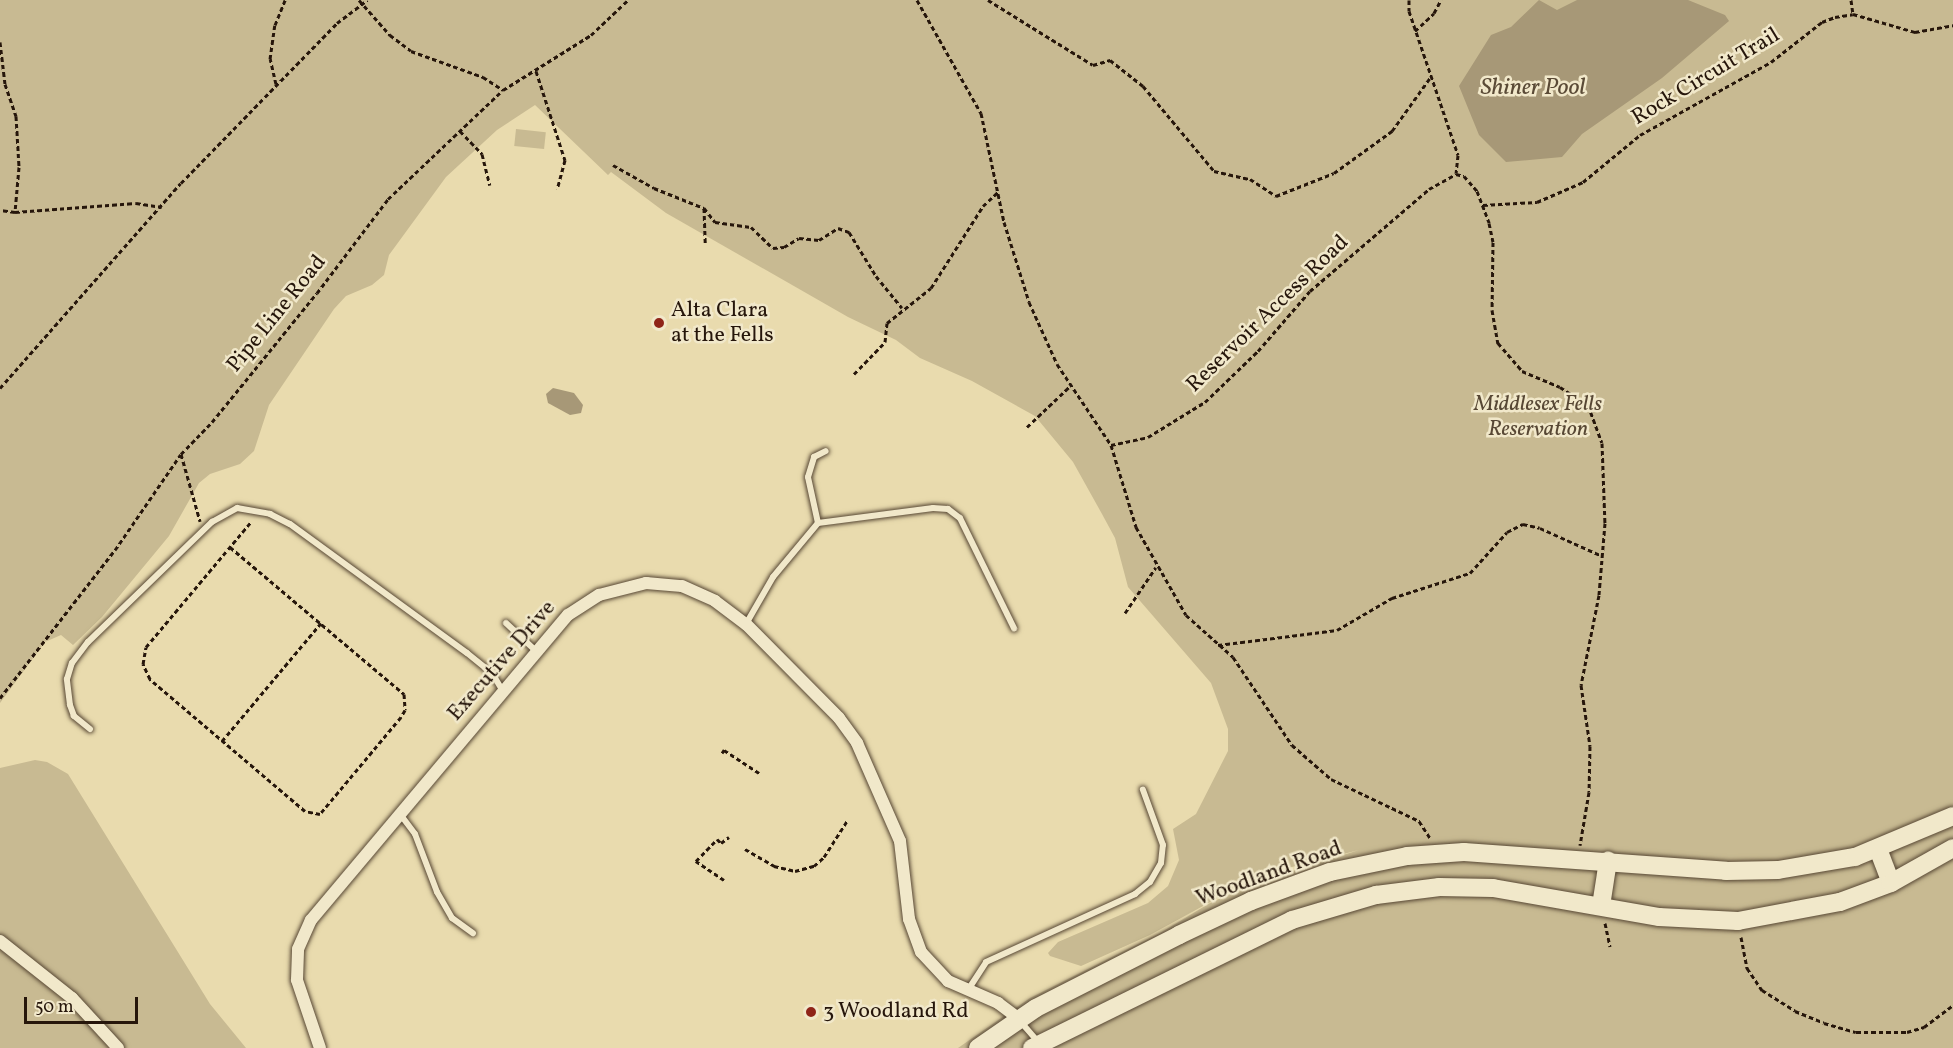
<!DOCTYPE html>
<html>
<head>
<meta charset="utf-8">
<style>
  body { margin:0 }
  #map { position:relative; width:1953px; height:1048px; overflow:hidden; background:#e9dbae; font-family:Vollkorn,serif }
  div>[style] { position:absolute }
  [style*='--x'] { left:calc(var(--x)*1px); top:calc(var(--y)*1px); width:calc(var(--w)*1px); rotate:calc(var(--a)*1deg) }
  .green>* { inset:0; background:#c8ba92; transform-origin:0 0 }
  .water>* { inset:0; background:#a79877 }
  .path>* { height:3px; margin-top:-1.5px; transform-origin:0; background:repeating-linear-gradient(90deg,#26160b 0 4.5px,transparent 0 7.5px) }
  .roads { filter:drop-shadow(0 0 2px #574734) drop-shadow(0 0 2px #574734) }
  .lane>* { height:6px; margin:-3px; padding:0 3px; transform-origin:3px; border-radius:3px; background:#f1e8ca }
  .street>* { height:12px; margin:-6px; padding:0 6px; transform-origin:6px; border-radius:6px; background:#f1e8ca }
  .secondary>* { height:18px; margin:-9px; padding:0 9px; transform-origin:9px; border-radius:9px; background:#f1e8ca }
  .dots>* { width:16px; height:16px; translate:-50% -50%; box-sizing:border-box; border:3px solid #f1e8ca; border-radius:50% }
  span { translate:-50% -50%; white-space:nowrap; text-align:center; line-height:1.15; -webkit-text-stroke:5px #f1e8ca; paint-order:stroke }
  .street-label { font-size:22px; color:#26160b }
  .poi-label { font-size:22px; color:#26160b }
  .left { translate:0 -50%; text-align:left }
  .park-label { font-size:22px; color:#574734; font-style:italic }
  .water-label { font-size:24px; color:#5a4a36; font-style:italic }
  .scale { position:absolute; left:24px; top:997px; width:114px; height:27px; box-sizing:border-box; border:3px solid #26160b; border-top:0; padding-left:8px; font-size:18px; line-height:21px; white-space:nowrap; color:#26160b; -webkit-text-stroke:4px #f1e8ca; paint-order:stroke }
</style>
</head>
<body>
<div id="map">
  <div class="green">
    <div style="clip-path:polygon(0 0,1953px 0,1953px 1048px,958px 1048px,1030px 998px,1160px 933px,1210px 903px,1257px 882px,1359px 850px,1288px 868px,1236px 888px,1150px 935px,1081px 966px,1050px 956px,1048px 953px,1058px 942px,1148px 903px,1168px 886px,1179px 860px,1173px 829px,1196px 814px,1228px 751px,1228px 729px,1211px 683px,1128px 587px,1115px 538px,1102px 514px,1073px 462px,1035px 416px,972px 381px,920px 358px,896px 340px,848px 317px,666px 213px,611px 172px,608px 175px,535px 105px,497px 130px,446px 177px,389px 255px,384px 275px,372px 285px,346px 296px,334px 309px,269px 405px,254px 451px,240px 464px,210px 474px,199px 483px,169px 536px,102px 617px,73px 645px,61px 635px,45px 642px,0 703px)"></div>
    <div style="left:516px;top:129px;width:30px;height:17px;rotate:6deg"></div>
    <div style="clip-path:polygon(35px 760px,47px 762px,68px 774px,210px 1004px,246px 1048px,0 1048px,0 768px)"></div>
  </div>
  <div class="water">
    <div style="clip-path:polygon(1539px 0,1557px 10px,1577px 0,1688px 0,1725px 15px,1729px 21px,1662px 78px,1582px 134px,1562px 157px,1506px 162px,1479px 135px,1459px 86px,1491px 35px,1511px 27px)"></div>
    <div style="clip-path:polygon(553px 388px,574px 393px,583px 405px,581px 413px,570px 415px,548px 403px,546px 394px)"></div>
  </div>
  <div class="path">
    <div style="--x:359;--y:0;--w:47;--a:48.5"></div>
    <div style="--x:390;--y:35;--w:26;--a:37"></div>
    <div style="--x:411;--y:51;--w:77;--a:19.9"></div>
    <div style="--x:483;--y:77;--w:24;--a:33"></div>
    <div style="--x:917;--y:0;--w:130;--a:60.5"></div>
    <div style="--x:981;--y:113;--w:111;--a:78.1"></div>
    <div style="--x:1004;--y:222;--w:84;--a:72.6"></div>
    <div style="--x:1029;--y:302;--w:68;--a:65.7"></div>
    <div style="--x:1057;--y:364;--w:97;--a:56.3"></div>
    <div style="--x:1111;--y:445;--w:38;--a:-12"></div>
    <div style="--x:1148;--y:437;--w:67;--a:-31.6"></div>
    <div style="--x:1205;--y:402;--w:74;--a:-43.9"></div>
    <div style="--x:1258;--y:351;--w:79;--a:-49.1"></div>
    <div style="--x:1310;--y:291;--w:157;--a:-40.6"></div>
    <div style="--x:1429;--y:189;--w:31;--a:-29"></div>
    <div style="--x:988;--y:0;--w:123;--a:31.8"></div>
    <div style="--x:1093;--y:65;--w:18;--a:-16"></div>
    <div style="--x:1110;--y:60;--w:42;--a:38.2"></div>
    <div style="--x:1143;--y:86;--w:111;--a:50.1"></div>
    <div style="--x:1214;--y:171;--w:37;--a:13"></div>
    <div style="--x:1250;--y:179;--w:31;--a:33"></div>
    <div style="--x:1276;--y:196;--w:62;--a:-21.6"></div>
    <div style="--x:1334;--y:173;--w:72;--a:-35.9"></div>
    <div style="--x:1392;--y:131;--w:65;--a:-54.4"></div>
    <div style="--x:1409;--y:0;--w:11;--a:90"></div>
    <div style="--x:1409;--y:11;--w:152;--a:71.2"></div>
    <div style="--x:1458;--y:155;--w:18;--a:96"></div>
    <div style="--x:1851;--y:0;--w:14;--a:82"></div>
    <div style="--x:1415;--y:31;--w:26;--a:-43"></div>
    <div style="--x:1434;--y:13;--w:15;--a:-62"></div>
    <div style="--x:0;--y:42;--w:42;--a:83.2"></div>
    <div style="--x:5;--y:84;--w:34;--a:71"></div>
    <div style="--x:16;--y:116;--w:51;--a:86.6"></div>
    <div style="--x:19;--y:167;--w:45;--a:95.1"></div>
    <div style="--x:15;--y:212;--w:15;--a:-172"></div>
    <div style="--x:536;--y:71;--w:94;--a:72"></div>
    <div style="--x:565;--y:160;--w:30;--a:105"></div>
    <div style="--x:276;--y:84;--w:26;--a:-103"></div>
    <div style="--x:270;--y:59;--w:34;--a:-82"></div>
    <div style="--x:275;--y:25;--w:27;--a:-68"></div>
    <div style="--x:460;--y:131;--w:32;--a:46"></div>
    <div style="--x:482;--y:154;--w:32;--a:76"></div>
    <div style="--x:613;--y:165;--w:47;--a:29.3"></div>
    <div style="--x:654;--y:188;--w:54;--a:21.8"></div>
    <div style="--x:704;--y:208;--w:36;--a:88"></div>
    <div style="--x:1456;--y:174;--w:8;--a:14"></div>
    <div style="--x:1464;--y:176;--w:20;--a:49"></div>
    <div style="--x:1477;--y:191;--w:34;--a:69"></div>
    <div style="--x:1489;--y:223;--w:19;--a:78"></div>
    <div style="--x:1493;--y:242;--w:68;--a:90.8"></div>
    <div style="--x:1492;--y:310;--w:34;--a:80"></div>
    <div style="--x:1498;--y:343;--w:37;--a:49"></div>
    <div style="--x:1522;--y:371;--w:41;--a:22.8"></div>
    <div style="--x:1560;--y:387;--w:33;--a:33"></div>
    <div style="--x:1588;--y:405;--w:40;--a:69.8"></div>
    <div style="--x:1602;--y:443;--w:80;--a:87.9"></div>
    <div style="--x:1605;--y:523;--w:72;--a:94.8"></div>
    <div style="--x:1599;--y:595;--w:92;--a:101.3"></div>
    <div style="--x:1581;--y:685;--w:62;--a:81.6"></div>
    <div style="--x:1590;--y:746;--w:46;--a:91.2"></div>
    <div style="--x:1589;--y:792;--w:54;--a:99.6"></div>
    <div style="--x:1483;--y:205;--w:54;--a:-3.2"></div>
    <div style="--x:1537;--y:202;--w:50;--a:-23.5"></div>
    <div style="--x:1583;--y:182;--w:74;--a:-39.5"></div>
    <div style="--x:1640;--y:135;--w:150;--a:-29.1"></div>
    <div style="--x:1771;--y:62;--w:65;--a:-38.1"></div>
    <div style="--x:1822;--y:22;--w:14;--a:-21"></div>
    <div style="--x:1835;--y:17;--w:18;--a:-9"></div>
    <div style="--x:1853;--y:14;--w:65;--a:16.2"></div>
    <div style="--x:1915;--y:32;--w:39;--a:-10"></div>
    <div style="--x:704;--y:208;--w:18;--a:52"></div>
    <div style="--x:715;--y:222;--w:36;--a:8"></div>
    <div style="--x:751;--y:227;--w:30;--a:44"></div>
    <div style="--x:773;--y:248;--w:11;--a:-5"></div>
    <div style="--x:784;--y:247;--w:17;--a:-31"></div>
    <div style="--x:799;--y:238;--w:20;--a:6"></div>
    <div style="--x:819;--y:240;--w:22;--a:-32"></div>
    <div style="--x:838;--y:228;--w:12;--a:20"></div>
    <div style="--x:849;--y:232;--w:52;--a:58.5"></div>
    <div style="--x:876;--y:276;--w:41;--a:50.9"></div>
    <div style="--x:15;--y:212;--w:121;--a:-4.3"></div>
    <div style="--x:136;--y:203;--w:26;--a:9"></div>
    <div style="--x:854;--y:374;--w:45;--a:-45.9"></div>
    <div style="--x:885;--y:342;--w:19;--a:-84"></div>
    <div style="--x:887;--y:323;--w:56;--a:-38.5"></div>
    <div style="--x:931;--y:288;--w:97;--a:-57.6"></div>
    <div style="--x:983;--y:206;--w:21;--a:-43"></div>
    <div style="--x:0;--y:388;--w:273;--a:-48.6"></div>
    <div style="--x:181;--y:183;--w:223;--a:-45.7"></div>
    <div style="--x:337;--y:23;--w:38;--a:-37"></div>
    <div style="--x:1027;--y:427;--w:59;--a:-43.6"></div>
    <div style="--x:1111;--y:445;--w:86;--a:73"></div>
    <div style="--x:1136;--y:527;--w:101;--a:60.4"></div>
    <div style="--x:1186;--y:615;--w:63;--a:41.8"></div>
    <div style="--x:1233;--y:657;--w:106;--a:56.2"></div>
    <div style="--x:1292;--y:745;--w:52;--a:41.1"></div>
    <div style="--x:1331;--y:779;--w:98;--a:25.5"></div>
    <div style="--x:1419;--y:821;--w:20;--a:57"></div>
    <div style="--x:181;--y:454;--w:70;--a:74.2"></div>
    <div style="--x:230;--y:547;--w:228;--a:40.2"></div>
    <div style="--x:404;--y:694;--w:16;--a:86"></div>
    <div style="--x:405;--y:710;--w:8;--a:120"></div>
    <div style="--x:401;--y:717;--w:126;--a:129.9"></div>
    <div style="--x:320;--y:814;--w:15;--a:-169"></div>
    <div style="--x:305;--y:811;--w:204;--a:-139.6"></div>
    <div style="--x:150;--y:679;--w:17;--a:-115"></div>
    <div style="--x:143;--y:664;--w:17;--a:-80"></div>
    <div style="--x:146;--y:647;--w:163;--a:-50"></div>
    <div style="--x:1125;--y:613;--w:55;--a:-56"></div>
    <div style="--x:1218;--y:645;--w:120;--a:-7.2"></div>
    <div style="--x:1337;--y:630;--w:64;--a:-30.2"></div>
    <div style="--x:1392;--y:598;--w:82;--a:-17.8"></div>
    <div style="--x:1470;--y:573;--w:55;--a:-47.9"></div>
    <div style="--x:1507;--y:532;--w:18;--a:-27"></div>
    <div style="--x:1523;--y:524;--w:17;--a:13"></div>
    <div style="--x:1540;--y:528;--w:68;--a:24.3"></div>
    <div style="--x:0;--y:698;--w:187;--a:-52.2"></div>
    <div style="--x:115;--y:550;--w:116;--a:-55.5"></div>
    <div style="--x:181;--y:454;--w:45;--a:-45.9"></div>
    <div style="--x:212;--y:422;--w:166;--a:-50.9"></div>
    <div style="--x:317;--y:293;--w:118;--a:-52.9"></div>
    <div style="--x:388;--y:199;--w:158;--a:-43.5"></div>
    <div style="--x:503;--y:90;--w:104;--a:-32"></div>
    <div style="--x:591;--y:35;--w:51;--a:-43.4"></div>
    <div style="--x:222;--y:741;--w:154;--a:-50"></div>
    <div style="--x:722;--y:753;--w:4;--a:-56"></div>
    <div style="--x:724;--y:750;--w:42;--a:33.3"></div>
    <div style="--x:745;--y:849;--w:34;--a:30"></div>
    <div style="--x:774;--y:866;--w:22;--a:13"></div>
    <div style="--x:795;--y:871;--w:20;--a:-15"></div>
    <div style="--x:814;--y:866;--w:13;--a:-42"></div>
    <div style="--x:824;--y:857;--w:43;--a:-57.4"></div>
    <div style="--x:724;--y:880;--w:34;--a:-146"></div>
    <div style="--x:696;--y:861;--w:30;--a:-46"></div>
    <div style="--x:717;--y:839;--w:6;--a:45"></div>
    <div style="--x:721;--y:843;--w:10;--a:-37"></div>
    <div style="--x:1605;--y:923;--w:24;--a:78"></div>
    <div style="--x:1741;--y:937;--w:32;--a:79"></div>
    <div style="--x:1747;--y:968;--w:27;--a:56"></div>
    <div style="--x:1762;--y:990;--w:39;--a:32"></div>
    <div style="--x:1795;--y:1011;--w:31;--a:22"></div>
    <div style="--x:1824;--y:1023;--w:33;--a:16"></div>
    <div style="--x:1856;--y:1032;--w:51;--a:0"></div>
    <div style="--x:1907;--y:1032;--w:18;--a:-16"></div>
    <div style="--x:1924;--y:1027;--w:36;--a:-37"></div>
  </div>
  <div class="roads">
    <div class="lane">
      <div style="--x:818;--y:523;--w:47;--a:-102.3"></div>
      <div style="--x:808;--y:477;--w:21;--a:-73"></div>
      <div style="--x:814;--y:457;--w:13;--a:-27"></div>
      <div style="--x:506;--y:623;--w:41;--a:43"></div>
      <div style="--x:746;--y:624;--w:54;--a:-60.1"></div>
      <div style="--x:773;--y:577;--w:70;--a:-50.2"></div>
      <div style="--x:818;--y:523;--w:116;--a:-7.4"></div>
      <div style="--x:933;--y:508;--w:15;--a:4"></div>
      <div style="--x:948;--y:509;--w:15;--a:37"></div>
      <div style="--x:960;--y:518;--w:123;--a:63.9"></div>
      <div style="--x:90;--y:729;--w:21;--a:-141"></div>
      <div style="--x:74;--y:716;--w:12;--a:-110"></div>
      <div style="--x:70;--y:705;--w:26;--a:-97"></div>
      <div style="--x:67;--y:679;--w:17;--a:-73"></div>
      <div style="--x:72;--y:663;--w:26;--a:-53"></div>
      <div style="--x:88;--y:642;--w:173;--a:-44.1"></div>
      <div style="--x:212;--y:522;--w:29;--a:-29"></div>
      <div style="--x:237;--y:508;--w:34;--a:10"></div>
      <div style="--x:270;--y:514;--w:22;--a:27"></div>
      <div style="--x:290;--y:524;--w:219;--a:36.1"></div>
      <div style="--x:467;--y:653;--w:32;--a:39"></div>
      <div style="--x:492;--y:673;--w:21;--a:59"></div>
      <div style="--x:400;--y:814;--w:25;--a:53"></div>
      <div style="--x:415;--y:834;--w:62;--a:69.2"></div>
      <div style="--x:437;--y:892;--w:30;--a:60"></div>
      <div style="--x:452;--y:918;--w:26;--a:36"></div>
      <div style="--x:968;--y:990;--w:33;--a:-57"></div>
      <div style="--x:986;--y:962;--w:164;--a:-24.5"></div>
      <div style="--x:1135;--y:894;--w:19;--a:-39"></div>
      <div style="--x:1150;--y:882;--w:22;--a:-60"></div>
      <div style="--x:1161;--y:863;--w:18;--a:-84"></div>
      <div style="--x:1163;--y:845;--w:59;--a:-110"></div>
      <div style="--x:1020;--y:1021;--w:29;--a:49"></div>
    </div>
    <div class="street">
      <div style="--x:0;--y:941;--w:92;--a:38.4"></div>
      <div style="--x:72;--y:998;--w:68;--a:47.4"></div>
      <div style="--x:320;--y:1048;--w:72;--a:-108.7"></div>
      <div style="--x:297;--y:980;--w:31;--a:-88"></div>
      <div style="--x:298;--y:949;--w:32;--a:-66"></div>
      <div style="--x:311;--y:920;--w:399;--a:-49.9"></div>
      <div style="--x:568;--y:615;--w:37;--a:-33"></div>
      <div style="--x:599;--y:595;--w:49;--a:-14.3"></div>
      <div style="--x:646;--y:583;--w:36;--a:5"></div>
      <div style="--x:682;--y:586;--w:36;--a:24"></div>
      <div style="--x:715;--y:601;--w:39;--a:37"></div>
      <div style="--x:746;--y:624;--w:132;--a:45.3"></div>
      <div style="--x:839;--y:718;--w:31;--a:54"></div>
      <div style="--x:857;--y:743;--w:107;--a:66.3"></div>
      <div style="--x:900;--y:841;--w:79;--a:83.4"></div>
      <div style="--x:909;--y:919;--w:35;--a:70"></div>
      <div style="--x:921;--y:952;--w:40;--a:47"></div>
      <div style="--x:948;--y:981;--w:55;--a:23.7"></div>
      <div style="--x:998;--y:1003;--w:25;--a:37"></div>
    </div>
    <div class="secondary">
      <div style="--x:1878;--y:849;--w:36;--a:69"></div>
      <div style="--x:1601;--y:906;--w:46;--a:-81.2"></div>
      <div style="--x:978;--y:1048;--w:70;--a:-34.6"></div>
      <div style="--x:1036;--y:1008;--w:161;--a:-27"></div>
      <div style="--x:1179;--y:935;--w:80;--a:-25.3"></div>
      <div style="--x:1251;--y:901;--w:84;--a:-20.2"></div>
      <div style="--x:1330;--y:872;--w:79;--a:-11.7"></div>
      <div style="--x:1407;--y:856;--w:57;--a:-4"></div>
      <div style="--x:1464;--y:852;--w:263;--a:4.1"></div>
      <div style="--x:1726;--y:871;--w:52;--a:-1.1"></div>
      <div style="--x:1778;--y:870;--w:78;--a:-9.6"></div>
      <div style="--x:1855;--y:857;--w:106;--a:-22.7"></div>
      <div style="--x:1032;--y:1048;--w:290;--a:-26.2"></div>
      <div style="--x:1292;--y:920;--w:88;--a:-16.6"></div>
      <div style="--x:1376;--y:895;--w:64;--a:-7.2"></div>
      <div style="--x:1439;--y:887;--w:54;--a:1.1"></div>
      <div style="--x:1493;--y:888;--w:169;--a:9.9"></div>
      <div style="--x:1659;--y:917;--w:79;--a:2.9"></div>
      <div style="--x:1738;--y:921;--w:104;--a:-10.6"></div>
      <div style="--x:1840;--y:902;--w:54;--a:-20.4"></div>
      <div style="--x:1891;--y:883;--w:71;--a:-29.4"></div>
    </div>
  </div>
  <div class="dots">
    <div style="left:659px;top:323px;background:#8f2418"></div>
    <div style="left:811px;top:1012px;background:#8f2418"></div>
  </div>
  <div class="street-label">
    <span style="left:1706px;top:77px;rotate:-31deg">Rock Circuit Trail</span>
    <span style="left:277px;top:314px;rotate:-51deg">Pipe Line Road</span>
    <span style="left:1268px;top:314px;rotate:-44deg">Reservoir Access Road</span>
    <span style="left:502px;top:661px;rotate:-49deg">Executive Drive</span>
    <span style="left:1269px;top:874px;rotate:-20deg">Woodland Road</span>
  </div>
  <div class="poi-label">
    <span class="left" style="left:671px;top:323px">Alta Clara<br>at the Fells</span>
    <span class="left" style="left:823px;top:1012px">3 Woodland Rd</span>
  </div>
  <div class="park-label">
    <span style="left:1538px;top:417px">Middlesex Fells<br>Reservation</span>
  </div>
  <div class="water-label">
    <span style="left:1533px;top:89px">Shiner Pool</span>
  </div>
  <div class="scale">50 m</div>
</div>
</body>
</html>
